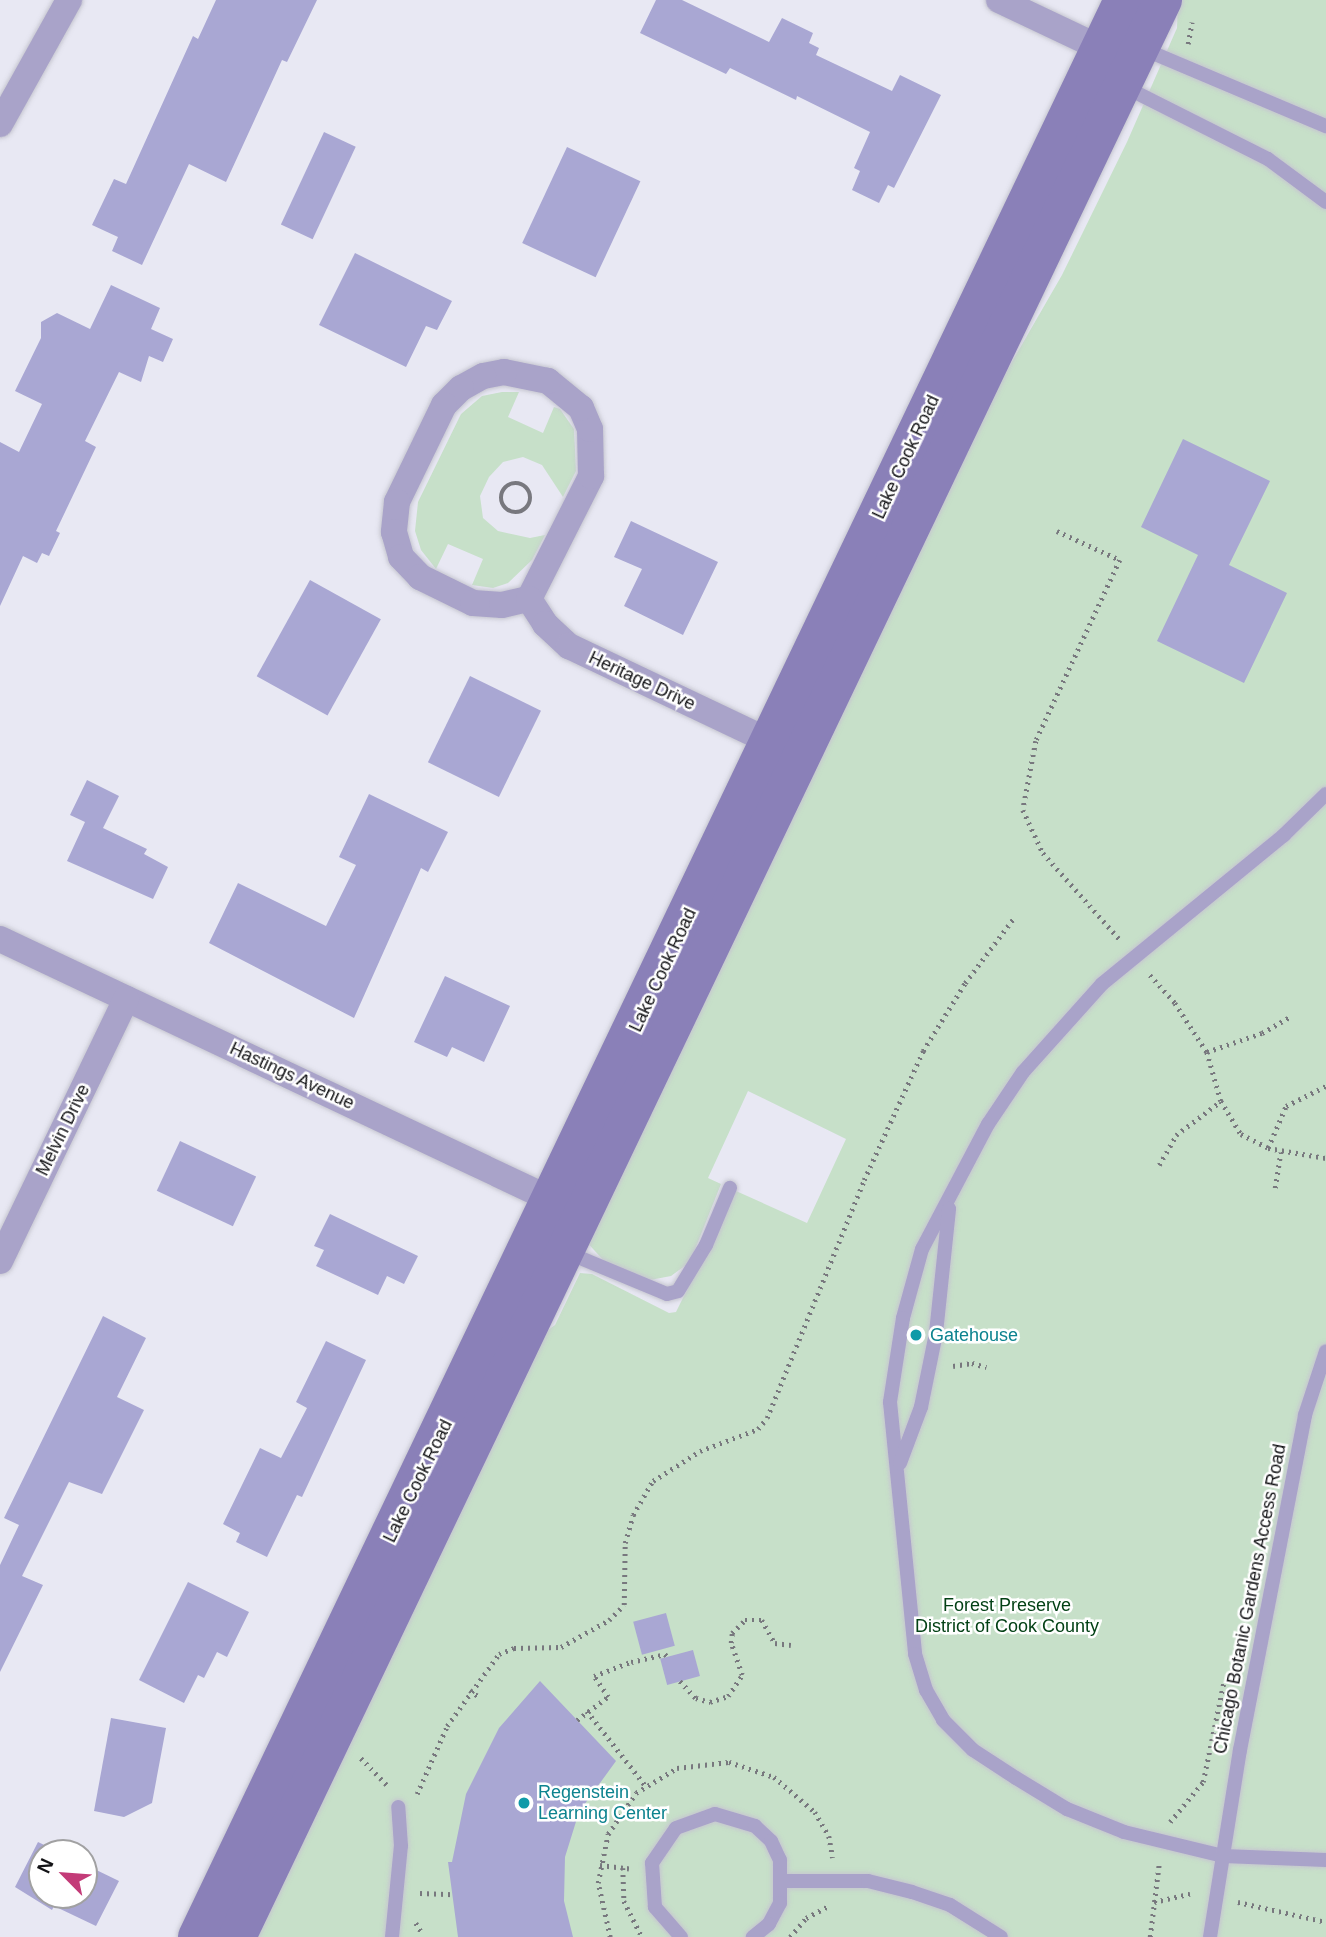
<!DOCTYPE html>
<html>
<head>
<meta charset="utf-8">
<style>
  body { margin:0 }
  #map { position:relative; width:1326px; height:1937px; overflow:hidden; background:#e8e8f3; font-family:Arial,sans-serif }
  div>[style] { position:absolute }
  [style*='--x'] { left:calc(var(--x)*1px); top:calc(var(--y)*1px); width:calc(var(--w)*1px); rotate:calc(var(--a)*1deg) }
  .green>* { inset:0; background:#c7e0c9 }
  .building>* { inset:0; background:#a9a7d3; transform-origin:0 0 }
  .path>* { height:4.5px; margin-top:-2.25px; transform-origin:0; background:repeating-linear-gradient(90deg,#78787e 0 2px,transparent 0 7px) }
  .path>.ring { margin:-2.25px; padding:0; box-sizing:content-box; background:none; border:4.5px solid #78787e; border-radius:50% }
  .roads { filter:drop-shadow(0 0 2px #c6c6d0) drop-shadow(0 0 2px #c6c6d0) }
  .service>* { height:14px; margin:-7px; padding:0 7px; transform-origin:7px; border-radius:7px; background:#a9a3c9 }
  .minor>* { height:26px; margin:-13px; padding:0 13px; transform-origin:13px; border-radius:13px; background:#a9a3c9 }
  .secondary>* { height:38px; margin:-19px; padding:0 19px; transform-origin:19px; border-radius:19px; background:#8a80b8 }
  .dots>* { width:19px; height:19px; translate:-50% -50%; box-sizing:border-box; border:4px solid #fff; border-radius:50% }
  span { translate:-50% -50%; white-space:nowrap; text-align:center; line-height:1.15; -webkit-text-stroke:5px #fff; paint-order:stroke }
  .street-label { font-size:18px; color:#131316 }
  .culture-label { font-size:18px; color:#0d838f }
  .left { translate:0 -50%; text-align:left }
  .park-label { font-size:18px; color:#034115 }
  .north { position:absolute; left:28px; top:1839px; width:70px; height:70px; box-sizing:border-box; background:#fff; border:2px solid #a1a1a2; border-radius:50%; rotate:295deg; font-size:19px; font-weight:700; line-height:28px; text-align:center; color:#131316 }
  .north::after { content:''; display:block; margin:auto; width:24px; height:32px; background:#c33b78; clip-path:polygon(50% 0,100% 100%,50% 72%,0 100%) }
</style>
</head>
<body>
<div id="map">
  <div class="green">
    <div style="clip-path:polygon(1178px 0,1326px 0,1326px 1937px,250px 1937px,537px 1338px,555px 1325px,580px 1273px,592px 1274px,669px 1313px,676px 1312px,736px 1191px,807px 1223px,846px 1139px,748px 1091px,708px 1178px,721px 1184px,690px 1262px,671px 1276px,650px 1280px,604px 1261px,584px 1239px,957px 457px,1062px 275px,1127px 142px,1177px 28px)"></div>
    <div style="clip-path:polygon(502px 392px,519px 392px,508px 417px,543px 433px,554px 407px,560px 409px,574px 429px,576px 471px,563px 497px,542px 465px,523px 457px,503px 462px,489px 477px,480px 496px,483px 518px,498px 531px,530px 538px,545px 535px,532px 560px,508px 583px,493px 588px,472px 585px,483px 559px,448px 544px,436px 569px,421px 550px,415px 531px,418px 502px,461px 414px,482px 396px)"></div>
  </div>
  <div class="building">
    <div style="clip-path:polygon(216px 0,317px 0,287px 62px,282px 60px,226px 182px,189px 164px,142px 265px,112px 251px,118px 237px,92px 225px,114px 179px,126px 184px,193px 36px,198px 39px)"></div>
    <div style="clip-path:polygon(656px 0,682px 0,769px 42px,782px 18px,813px 33px,809px 43px,819px 48px,816px 55px,892px 91px,900px 75px,941px 95px,894px 188px,888px 185px,879px 203px,852px 190px,860px 171px,854px 168px,870px 132px,797px 96px,796px 100px,730px 68px,726px 74px,640px 33px)"></div>
    <div style="left:324px;top:132px;width:35px;height:102px;rotate:25deg"></div>
    <div style="left:567px;top:147px;width:81px;height:106px;rotate:25deg"></div>
    <div style="clip-path:polygon(355px 253px,452px 301px,437px 330px,426px 326px,406px 367px,319px 325px)"></div>
    <div style="clip-path:polygon(111px 285px,160px 308px,151px 329px,173px 339px,163px 362px,149px 356px,141px 382px,119px 372px,85px 441px,96px 447px,56px 531px,60px 533px,49px 556px,42px 553px,37px 563px,23px 556px,0 606px,0 442px,19px 452px,42px 404px,15px 391px,41px 338px,41px 322px,57px 313px,90px 329px)"></div>
    <div style="clip-path:polygon(1183px 439px,1270px 481px,1229px 565px,1287px 593px,1244px 683px,1157px 641px,1198px 555px,1141px 527px)"></div>
    <div style="clip-path:polygon(631px 521px,718px 562px,683px 635px,624px 606px,642px 569px,614px 557px)"></div>
    <div style="left:310px;top:580px;width:81px;height:110px;rotate:29deg"></div>
    <div style="left:470px;top:676px;width:79px;height:96px;rotate:26deg"></div>
    <div style="clip-path:polygon(87px 780px,119px 796px,103px 828px,147px 849px,144px 854px,168px 867px,153px 899px,67px 861px,85px 822px,70px 815px)"></div>
    <div style="clip-path:polygon(369px 794px,448px 832px,428px 872px,421px 868px,354px 1018px,209px 943px,238px 883px,326px 926px,356px 865px,339px 857px)"></div>
    <div style="clip-path:polygon(445px 976px,510px 1006px,484px 1062px,452px 1047px,447px 1057px,414px 1042px)"></div>
    <div style="left:180px;top:1141px;width:84px;height:55px;rotate:25deg"></div>
    <div style="clip-path:polygon(330px 1214px,418px 1256px,404px 1284px,387px 1276px,378px 1295px,316px 1266px,324px 1250px,314px 1246px)"></div>
    <div style="clip-path:polygon(103px 1316px,146px 1338px,117px 1397px,144px 1410px,102px 1494px,69px 1482px,22px 1576px,43px 1585px,0 1672px,0 1565px,19px 1525px,4px 1518px)"></div>
    <div style="clip-path:polygon(326px 1341px,366px 1360px,302px 1497px,297px 1495px,267px 1557px,236px 1542px,240px 1533px,223px 1524px,260px 1448px,281px 1458px,307px 1408px,296px 1402px)"></div>
    <div style="clip-path:polygon(188px 1582px,249px 1612px,227px 1657px,217px 1652px,204px 1678px,198px 1675px,184px 1703px,139px 1680px)"></div>
    <div style="left:666px;top:1613px;width:34px;height:34px;rotate:75deg"></div>
    <div style="left:693px;top:1650px;width:27px;height:34px;rotate:75deg"></div>
    <div style="clip-path:polygon(540px 1681px,616px 1761px,579px 1812px,565px 1857px,564px 1901px,573px 1937px,458px 1937px,448px 1862px,452px 1862px,466px 1794px,499px 1728px)"></div>
    <div style="clip-path:polygon(111px 1718px,166px 1728px,152px 1803px,124px 1817px,94px 1811px)"></div>
    <div style="clip-path:polygon(38px 1842px,61px 1853px,42px 1853px,42px 1895px,84px 1895px,84px 1864px,119px 1881px,96px 1926px,54px 1906px,52px 1910px,15px 1887px)"></div>
  </div>
  <div class="path">
    <div style="--x:1188;--y:44;--w:22;--a:-80"></div>
    <div class="ring" style="left:501px;top:483px;width:25.5px;height:25.5px"></div>
    <div style="--x:1057;--y:531;--w:69;--a:24.7"></div>
    <div style="--x:1120;--y:560;--w:200;--a:114.9"></div>
    <div style="--x:1036;--y:741;--w:70;--a:100.7"></div>
    <div style="--x:1023;--y:810;--w:47;--a:65.1"></div>
    <div style="--x:1043;--y:853;--w:118;--a:48.4"></div>
    <div style="--x:1150;--y:975;--w:38;--a:48"></div>
    <div style="--x:1175;--y:1003;--w:59;--a:56.9"></div>
    <div style="--x:1207;--y:1052;--w:51;--a:74.1"></div>
    <div style="--x:1221;--y:1101;--w:39;--a:59"></div>
    <div style="--x:1241;--y:1134;--w:30;--a:27"></div>
    <div style="--x:1268;--y:1148;--w:59;--a:9.8"></div>
    <div style="--x:1207;--y:1052;--w:58;--a:-19.1"></div>
    <div style="--x:1262;--y:1033;--w:34;--a:-30"></div>
    <div style="--x:1268;--y:1148;--w:46;--a:-66.8"></div>
    <div style="--x:1286;--y:1106;--w:45;--a:-26.6"></div>
    <div style="--x:1159;--y:1165;--w:34;--a:-60"></div>
    <div style="--x:1176;--y:1135;--w:56;--a:-37.1"></div>
    <div style="--x:1275;--y:1188;--w:36;--a:-81"></div>
    <div style="--x:953;--y:1366;--w:19;--a:-9"></div>
    <div style="--x:972;--y:1363;--w:15;--a:16"></div>
    <div style="--x:680;--y:1681;--w:23;--a:47"></div>
    <div style="--x:696;--y:1698;--w:15;--a:16"></div>
    <div style="--x:710;--y:1702;--w:19;--a:-18"></div>
    <div style="--x:728;--y:1696;--w:25;--a:-56"></div>
    <div style="--x:742;--y:1675;--w:34;--a:-109"></div>
    <div style="--x:731;--y:1643;--w:10;--a:-84"></div>
    <div style="--x:732;--y:1633;--w:18;--a:-45"></div>
    <div style="--x:745;--y:1620;--w:17;--a:0"></div>
    <div style="--x:762;--y:1620;--w:26;--a:61"></div>
    <div style="--x:775;--y:1643;--w:16;--a:7"></div>
    <div style="--x:470;--y:1690;--w:10;--a:37"></div>
    <div style="--x:587;--y:1711;--w:94;--a:51.9"></div>
    <div style="--x:577;--y:1720;--w:39;--a:-37"></div>
    <div style="--x:608;--y:1697;--w:25;--a:-124"></div>
    <div style="--x:594;--y:1676;--w:40;--a:-21"></div>
    <div style="--x:631;--y:1662;--w:35;--a:-13"></div>
    <div style="--x:665;--y:1654;--w:4;--a:45"></div>
    <div style="--x:361;--y:1758;--w:40;--a:46"></div>
    <div style="--x:417;--y:1794;--w:74;--a:-66.2"></div>
    <div style="--x:447;--y:1726;--w:89;--a:-54.2"></div>
    <div style="--x:499;--y:1654;--w:16;--a:-22"></div>
    <div style="--x:514;--y:1648;--w:47;--a:-1.2"></div>
    <div style="--x:561;--y:1647;--w:55;--a:-29.4"></div>
    <div style="--x:609;--y:1620;--w:21;--a:-45"></div>
    <div style="--x:624;--y:1605;--w:62;--a:-89.1"></div>
    <div style="--x:625;--y:1543;--w:29;--a:-74"></div>
    <div style="--x:633;--y:1515;--w:39;--a:-60"></div>
    <div style="--x:653;--y:1481;--w:56;--a:-32.6"></div>
    <div style="--x:700;--y:1451;--w:62;--a:-20.8"></div>
    <div style="--x:758;--y:1429;--w:14;--a:-51"></div>
    <div style="--x:767;--y:1418;--w:257;--a:-67.8"></div>
    <div style="--x:864;--y:1180;--w:142;--a:-65.4"></div>
    <div style="--x:923;--y:1051;--w:80;--a:-58.3"></div>
    <div style="--x:965;--y:983;--w:80;--a:-53.1"></div>
    <div style="--x:1170;--y:1822;--w:52;--a:-50.5"></div>
    <div style="--x:1203;--y:1782;--w:103;--a:-78.3"></div>
    <div style="--x:600;--y:1865;--w:23;--a:7"></div>
    <div style="--x:629;--y:1869;--w:6;--a:-171"></div>
    <div style="--x:623;--y:1868;--w:33;--a:88"></div>
    <div style="--x:624;--y:1901;--w:40;--a:63.4"></div>
    <div style="--x:420;--y:1893;--w:33;--a:2"></div>
    <div style="--x:1154;--y:1902;--w:37;--a:-13"></div>
    <div style="--x:1238;--y:1902;--w:90;--a:12.8"></div>
    <div style="--x:416;--y:1923;--w:12;--a:59"></div>
    <div style="--x:610;--y:1937;--w:55;--a:-102.5"></div>
    <div style="--x:598;--y:1883;--w:50;--a:-78.5"></div>
    <div style="--x:608;--y:1834;--w:50;--a:-55.7"></div>
    <div style="--x:636;--y:1793;--w:48;--a:-31.4"></div>
    <div style="--x:677;--y:1768;--w:52;--a:-6.6"></div>
    <div style="--x:729;--y:1762;--w:47;--a:18.4"></div>
    <div style="--x:774;--y:1777;--w:54;--a:40.5"></div>
    <div style="--x:815;--y:1812;--w:28;--a:60"></div>
    <div style="--x:829;--y:1836;--w:22;--a:80"></div>
    <div style="--x:790;--y:1937;--w:25;--a:-50"></div>
    <div style="--x:806;--y:1918;--w:26;--a:-28"></div>
    <div style="--x:1150;--y:1937;--w:74;--a:-83"></div>
  </div>
  <div class="roads">
    <div class="service">
      <div style="--x:1141;--y:48;--w:201;--a:22.9"></div>
      <div style="--x:1125;--y:87;--w:160;--a:26.7"></div>
      <div style="--x:1268;--y:159;--w:72;--a:36.6"></div>
      <div style="--x:1326;--y:794;--w:59;--a:135.7"></div>
      <div style="--x:1284;--y:835;--w:235;--a:140.7"></div>
      <div style="--x:1102;--y:984;--w:118;--a:131.9"></div>
      <div style="--x:1023;--y:1072;--w:63;--a:123.9"></div>
      <div style="--x:988;--y:1124;--w:141;--a:117.8"></div>
      <div style="--x:922;--y:1249;--w:72;--a:105.4"></div>
      <div style="--x:903;--y:1318;--w:85;--a:98.8"></div>
      <div style="--x:890;--y:1402;--w:253;--a:84.3"></div>
      <div style="--x:915;--y:1654;--w:38;--a:73"></div>
      <div style="--x:926;--y:1690;--w:34;--a:60"></div>
      <div style="--x:943;--y:1720;--w:42;--a:45"></div>
      <div style="--x:973;--y:1750;--w:51;--a:33.1"></div>
      <div style="--x:1016;--y:1778;--w:60;--a:31.3"></div>
      <div style="--x:1067;--y:1809;--w:61;--a:22"></div>
      <div style="--x:1124;--y:1832;--w:102;--a:13.6"></div>
      <div style="--x:1223;--y:1856;--w:103;--a:2.2"></div>
      <div style="--x:566;--y:1252;--w:109;--a:22.6"></div>
      <div style="--x:667;--y:1294;--w:11;--a:-15"></div>
      <div style="--x:678;--y:1291;--w:54;--a:-58.7"></div>
      <div style="--x:706;--y:1245;--w:62;--a:-67.2"></div>
      <div style="--x:900;--y:1463;--w:60;--a:-69.4"></div>
      <div style="--x:921;--y:1407;--w:76;--a:-78.5"></div>
      <div style="--x:936;--y:1333;--w:125;--a:-84"></div>
      <div style="--x:784;--y:1881;--w:84;--a:0"></div>
      <div style="--x:868;--y:1881;--w:45;--a:14"></div>
      <div style="--x:912;--y:1892;--w:40;--a:18.9"></div>
      <div style="--x:950;--y:1905;--w:60;--a:32.1"></div>
      <div style="--x:392;--y:1937;--w:91;--a:-84.4"></div>
      <div style="--x:401;--y:1846;--w:39;--a:-94"></div>
      <div style="--x:681;--y:1937;--w:40;--a:-131"></div>
      <div style="--x:655;--y:1907;--w:44;--a:-93.9"></div>
      <div style="--x:652;--y:1863;--w:42;--a:-55.6"></div>
      <div style="--x:676;--y:1828;--w:41;--a:-19.7"></div>
      <div style="--x:715;--y:1814;--w:42;--a:16.7"></div>
      <div style="--x:755;--y:1826;--w:22;--a:43"></div>
      <div style="--x:771;--y:1841;--w:21;--a:65"></div>
      <div style="--x:780;--y:1860;--w:43;--a:90"></div>
      <div style="--x:780;--y:1903;--w:24;--a:118"></div>
      <div style="--x:769;--y:1924;--w:21;--a:141"></div>
      <div style="--x:1210;--y:1937;--w:189;--a:-80.9"></div>
      <div style="--x:1240;--y:1750;--w:341;--a:-79"></div>
      <div style="--x:1305;--y:1415;--w:67;--a:-71.8"></div>
    </div>
    <div class="minor">
      <div style="--x:999;--y:0;--w:112;--a:25.4"></div>
      <div style="--x:0;--y:124;--w:142;--a:-60.9"></div>
      <div style="--x:529;--y:599;--w:138;--a:-63.2"></div>
      <div style="--x:591;--y:476;--w:47;--a:-91.2"></div>
      <div style="--x:590;--y:429;--w:23;--a:-113"></div>
      <div style="--x:581;--y:408;--w:43;--a:-140.7"></div>
      <div style="--x:548;--y:381;--w:45;--a:-168.4"></div>
      <div style="--x:504;--y:372;--w:21;--a:169"></div>
      <div style="--x:483;--y:376;--w:25;--a:151"></div>
      <div style="--x:461;--y:388;--w:24;--a:135"></div>
      <div style="--x:444;--y:405;--w:108;--a:115.9"></div>
      <div style="--x:397;--y:502;--w:30;--a:96"></div>
      <div style="--x:394;--y:532;--w:26;--a:74"></div>
      <div style="--x:401;--y:557;--w:28;--a:46"></div>
      <div style="--x:420;--y:577;--w:59;--a:26.1"></div>
      <div style="--x:473;--y:603;--w:29;--a:4"></div>
      <div style="--x:502;--y:605;--w:28;--a:-13"></div>
      <div style="--x:529;--y:599;--w:30;--a:57"></div>
      <div style="--x:545;--y:624;--w:33;--a:43"></div>
      <div style="--x:569;--y:646;--w:224;--a:25.4"></div>
      <div style="--x:0;--y:939;--w:623;--a:25.29"></div>
      <div style="--x:0;--y:1261;--w:291;--a:-64.3"></div>
    </div>
    <div class="secondary">
      <div style="--x:197;--y:1937;--w:2147;--a:-64.45"></div>
      <div style="--x:237;--y:1937;--w:2147;--a:-64.45"></div>
    </div>
  </div>
  <div class="dots">
    <div style="left:916px;top:1335px;background:#0f9aa8"></div>
    <div style="left:524px;top:1803px;background:#0f9aa8"></div>
  </div>
  <div class="street-label">
    <span style="left:906px;top:457px;rotate:-65deg">Lake Cook Road</span>
    <span style="left:642px;top:681px;rotate:25deg">Heritage Drive</span>
    <span style="left:663px;top:970px;rotate:-65deg">Lake Cook Road</span>
    <span style="left:292px;top:1076px;rotate:25deg">Hastings Avenue</span>
    <span style="left:63px;top:1130px;rotate:-64deg">Melvin Drive</span>
    <span style="left:418px;top:1481px;rotate:-64deg">Lake Cook Road</span>
    <span style="left:1250px;top:1599px;rotate:-79deg">Chicago Botanic Gardens Access Road</span>
  </div>
  <div class="culture-label">
    <span class="left" style="left:930px;top:1335px">Gatehouse</span>
    <span class="left" style="left:538px;top:1803px">Regenstein<br>Learning Center</span>
  </div>
  <div class="park-label">
    <span style="left:1007px;top:1616px">Forest Preserve<br>District of Cook County</span>
  </div>
  <div class="north">N</div>
</div>
</body>
</html>
